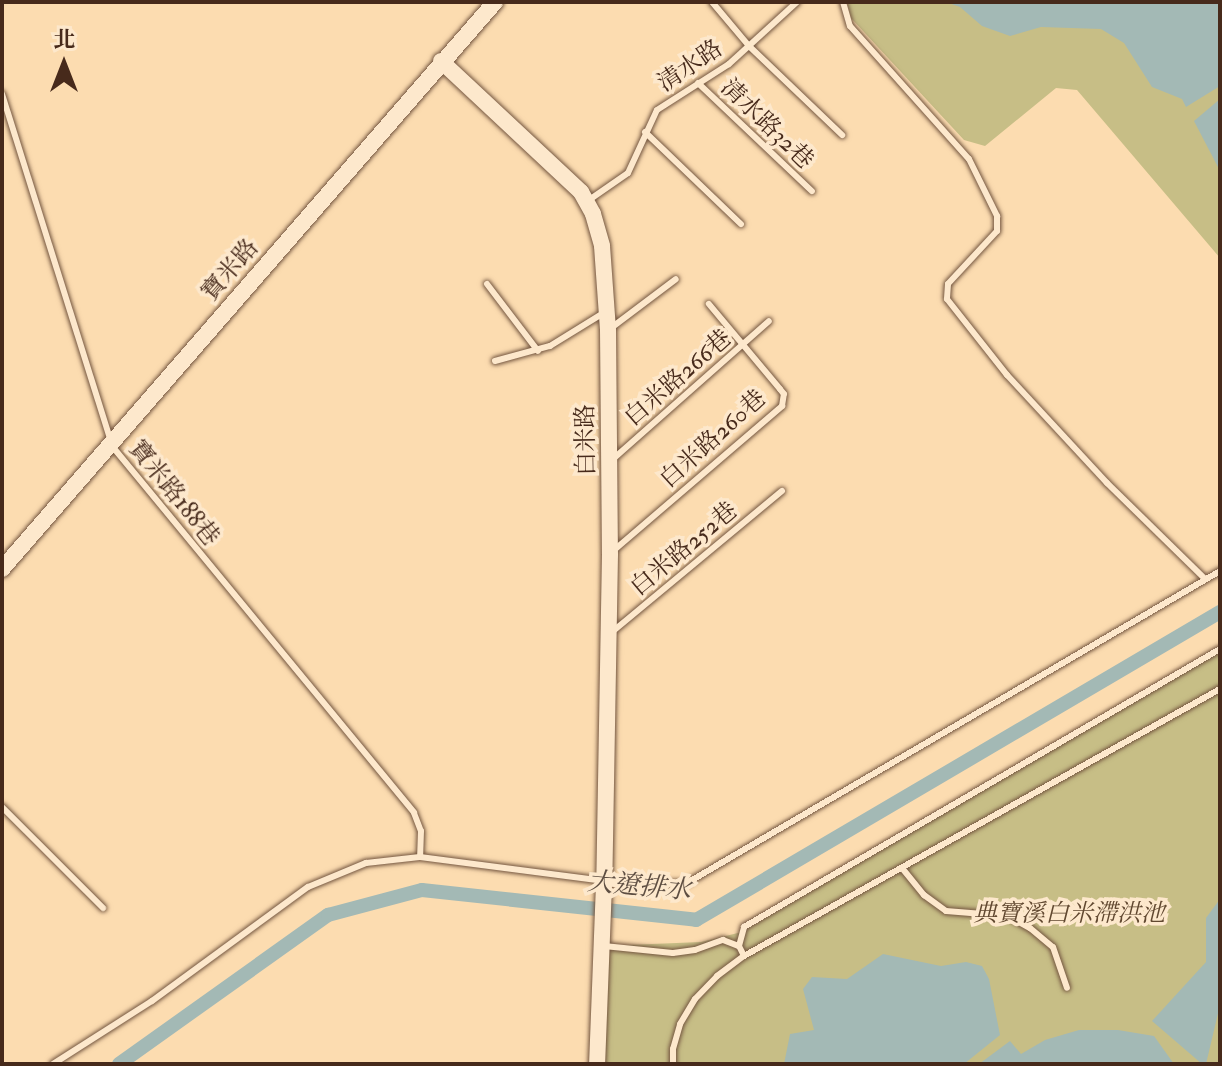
<!DOCTYPE html>
<html>
<head>
<meta charset="utf-8">
<style>
  body { margin:0 }
  #map { position:relative; width:1222px; height:1066px; overflow:hidden; background:#fcdcb0; font-family:"IM FELL Double Pica","Noto Serif TC",serif }
  div>[style] { position:absolute }
  [style*='--x'] { left:calc(var(--x)*1px); top:calc(var(--y)*1px); width:calc(var(--w)*1px); rotate:calc(var(--a)*1deg) }
  .green>* { inset:0; background:#c7be86 }
  .water>* { inset:0; background:#a3b9b5 }
  .canal>* { height:14px; margin:-7px; padding:0 7px; transform-origin:7px; border-radius:7px; background:#a3b9b5 }
  .roads { filter:drop-shadow(0 0 2px #745640) drop-shadow(0 0 2px #745640) }
  .service>* { height:6px; margin:-3px; padding:0 3px; transform-origin:3px; border-radius:3px; background:#fde8cc }
  .tertiary>* { height:16px; margin:-8px; padding:0 8px; transform-origin:8px; border-radius:8px; background:#fde8cc }
  span { translate:-50% -50%; white-space:nowrap; text-align:center; line-height:1.15; -webkit-text-stroke:7px #fde8cc; paint-order:stroke }
  .street-label { font-size:24px; color:#472a1b }
  .park-label { font-size:24px; color:#614830; font-style:italic }
  .water-label { font-size:26px; color:#5e4e42; font-style:italic }
  .frame { position:absolute; inset:0; border:4px solid #472a1b; pointer-events:none }
  .north { position:absolute; left:24px; top:24px; width:80px; height:80px; -webkit-text-stroke:6px #fde8cc; paint-order:stroke; rotate:0deg; font-size:22px; font-weight:700; line-height:32px; text-align:center; color:#472a1b }
  .north::after { content:''; display:block; margin:auto; width:28px; height:36px; background:#472a1b; clip-path:polygon(50% 0,100% 100%,50% 72%,0 100%) }
</style>
</head>
<body>
<div id="map">
  <div class="green">
    <div style="clip-path:polygon(847px 2px,1220px 2px,1220px 258px,1077px 90px,1056px 88px,985px 146px,964px 140px,851px 18px)"></div>
    <div style="clip-path:polygon(1220px 650px,1220px 1064px,602px 1064px,603px 946px,701px 942px,742px 932px)"></div>
  </div>
  <div class="water">
    <div style="clip-path:polygon(946px 2px,1220px 2px,1220px 86px,1186px 107px,1182px 99px,1152px 87px,1124px 43px,1101px 29px,1041px 27px,1010px 36px,982px 26px,960px 7px)"></div>
    <div style="clip-path:polygon(1220px 99px,1220px 171px,1194px 121px)"></div>
    <div style="clip-path:polygon(1220px 899px,1220px 1005px,1206px 1064px,1202px 1064px,1152px 1021px,1206px 962px,1206px 918px)"></div>
    <div style="clip-path:polygon(883px 954px,941px 966px,966px 962px,982px 966px,989px 979px,1000px 1035px,964px 1064px,784px 1064px,790px 1034px,814px 1030px,803px 989px,812px 977px,847px 979px)"></div>
    <div style="clip-path:polygon(1079px 1030px,1118px 1030px,1154px 1036px,1174px 1064px,979px 1064px,1010px 1041px,1021px 1054px,1045px 1040px)"></div>
  </div>
  <div class="canal">
    <div style="--x:119;--y:1064;--w:257;--a:-35.5"></div>
    <div style="--x:328;--y:915;--w:97;--a:-14.9"></div>
    <div style="--x:422;--y:890;--w:276;--a:6.2"></div>
    <div style="--x:696;--y:920;--w:608;--a:-30.45"></div>
  </div>
  <div class="roads">
    <div class="service">
      <div style="--x:712;--y:2;--w:57;--a:49.9"></div>
      <div style="--x:749;--y:46;--w:129;--a:43.7"></div>
      <div style="--x:843;--y:2;--w:25;--a:74"></div>
      <div style="--x:850;--y:26;--w:178;--a:48.2"></div>
      <div style="--x:969;--y:159;--w:64;--a:63.8"></div>
      <div style="--x:997;--y:216;--w:15;--a:90"></div>
      <div style="--x:997;--y:231;--w:72;--a:132.8"></div>
      <div style="--x:948;--y:284;--w:15;--a:94"></div>
      <div style="--x:947;--y:299;--w:97;--a:51.7"></div>
      <div style="--x:1007;--y:375;--w:147;--a:47.2"></div>
      <div style="--x:1107;--y:483;--w:137;--a:44.4"></div>
      <div style="--x:698;--y:83;--w:157;--a:43.5"></div>
      <div style="--x:2;--y:94;--w:369;--a:72.6"></div>
      <div style="--x:112;--y:446;--w:475;--a:50.5"></div>
      <div style="--x:414;--y:813;--w:19;--a:69"></div>
      <div style="--x:421;--y:831;--w:26;--a:92"></div>
      <div style="--x:645;--y:132;--w:133;--a:43.8"></div>
      <div style="--x:589;--y:200;--w:47;--a:-34.7"></div>
      <div style="--x:628;--y:173;--w:69;--a:-65.3"></div>
      <div style="--x:657;--y:110;--w:85;--a:-32.6"></div>
      <div style="--x:729;--y:64;--w:92;--a:-42.4"></div>
      <div style="--x:487;--y:284;--w:84;--a:52.7"></div>
      <div style="--x:611;--y:328;--w:81;--a:-37"></div>
      <div style="--x:495;--y:361;--w:57;--a:-15.3"></div>
      <div style="--x:550;--y:346;--w:65;--a:-31.7"></div>
      <div style="--x:613;--y:459;--w:208;--a:-41.5"></div>
      <div style="--x:613;--y:551;--w:223;--a:-40.6"></div>
      <div style="--x:782;--y:406;--w:12;--a:-81"></div>
      <div style="--x:784;--y:394;--w:6;--a:-129"></div>
      <div style="--x:780;--y:389;--w:111;--a:-129.9"></div>
      <div style="--x:612;--y:632;--w:221;--a:-39.7"></div>
      <div style="--x:2;--y:807;--w:143;--a:45"></div>
      <div style="--x:902;--y:868;--w:35;--a:51"></div>
      <div style="--x:924;--y:895;--w:27;--a:36"></div>
      <div style="--x:946;--y:911;--w:62;--a:4.6"></div>
      <div style="--x:1008;--y:916;--w:25;--a:29"></div>
      <div style="--x:1030;--y:928;--w:30;--a:40"></div>
      <div style="--x:1053;--y:947;--w:43;--a:71.1"></div>
      <div style="--x:604;--y:946;--w:69;--a:5.8"></div>
      <div style="--x:673;--y:953;--w:22;--a:-8"></div>
      <div style="--x:695;--y:950;--w:30;--a:-20"></div>
      <div style="--x:723;--y:940;--w:17;--a:21"></div>
      <div style="--x:739;--y:946;--w:11;--a:63"></div>
      <div style="--x:739;--y:946;--w:20;--a:-75"></div>
      <div style="--x:744;--y:927;--w:551;--a:-30.29"></div>
      <div style="--x:53;--y:1064;--w:117;--a:-32.5"></div>
      <div style="--x:152;--y:1001;--w:193;--a:-36.2"></div>
      <div style="--x:308;--y:887;--w:63;--a:-22.5"></div>
      <div style="--x:366;--y:863;--w:54;--a:-6.3"></div>
      <div style="--x:420;--y:857;--w:219;--a:7.4"></div>
      <div style="--x:637;--y:885;--w:50;--a:-2.3"></div>
      <div style="--x:687;--y:883;--w:618;--a:-30.34"></div>
      <div style="--x:673;--y:1064;--w:15;--a:-90"></div>
      <div style="--x:673;--y:1049;--w:26;--a:-74"></div>
      <div style="--x:680;--y:1024;--w:29;--a:-59"></div>
      <div style="--x:695;--y:999;--w:32;--a:-46"></div>
      <div style="--x:717;--y:976;--w:34;--a:-37"></div>
      <div style="--x:744;--y:956;--w:546;--a:-29.29"></div>
    </div>
    <div class="tertiary">
      <div style="--x:441;--y:61;--w:192;--a:43.1"></div>
      <div style="--x:581;--y:192;--w:25;--a:61"></div>
      <div style="--x:593;--y:214;--w:33;--a:74"></div>
      <div style="--x:602;--y:246;--w:84;--a:85.9"></div>
      <div style="--x:608;--y:330;--w:224;--a:89.5"></div>
      <div style="--x:610;--y:554;--w:330;--a:91"></div>
      <div style="--x:604;--y:884;--w:180;--a:92.2"></div>
      <div style="--x:2;--y:569;--w:751;--a:-48.99"></div>
    </div>
  </div>
  <div class="street-label">
    <span style="left:690px;top:66px;rotate:-34deg">清水路</span>
    <span style="left:767px;top:124px;rotate:44deg">清水路32巷</span>
    <span style="left:230px;top:270px;rotate:-49deg">寶米路</span>
    <span style="left:678px;top:378px;rotate:-41deg">白米路266巷</span>
    <span style="left:713px;top:439px;rotate:-42deg">白米路260巷</span>
    <span style="left:586px;top:440px;rotate:-91deg">白米路</span>
    <span style="left:174px;top:493px;rotate:51deg">寶米路188巷</span>
    <span style="left:684px;top:549px;rotate:-40deg">白米路252巷</span>
  </div>
  <div class="park-label">
    <span style="left:1069px;top:914px">典寶溪白米滯洪池</span>
  </div>
  <div class="water-label">
    <span style="left:639px;top:887px;rotate:5deg">大遼排水</span>
  </div>
  <div class="frame"></div>
  <div class="north">北</div>
</div>
</body>
</html>
